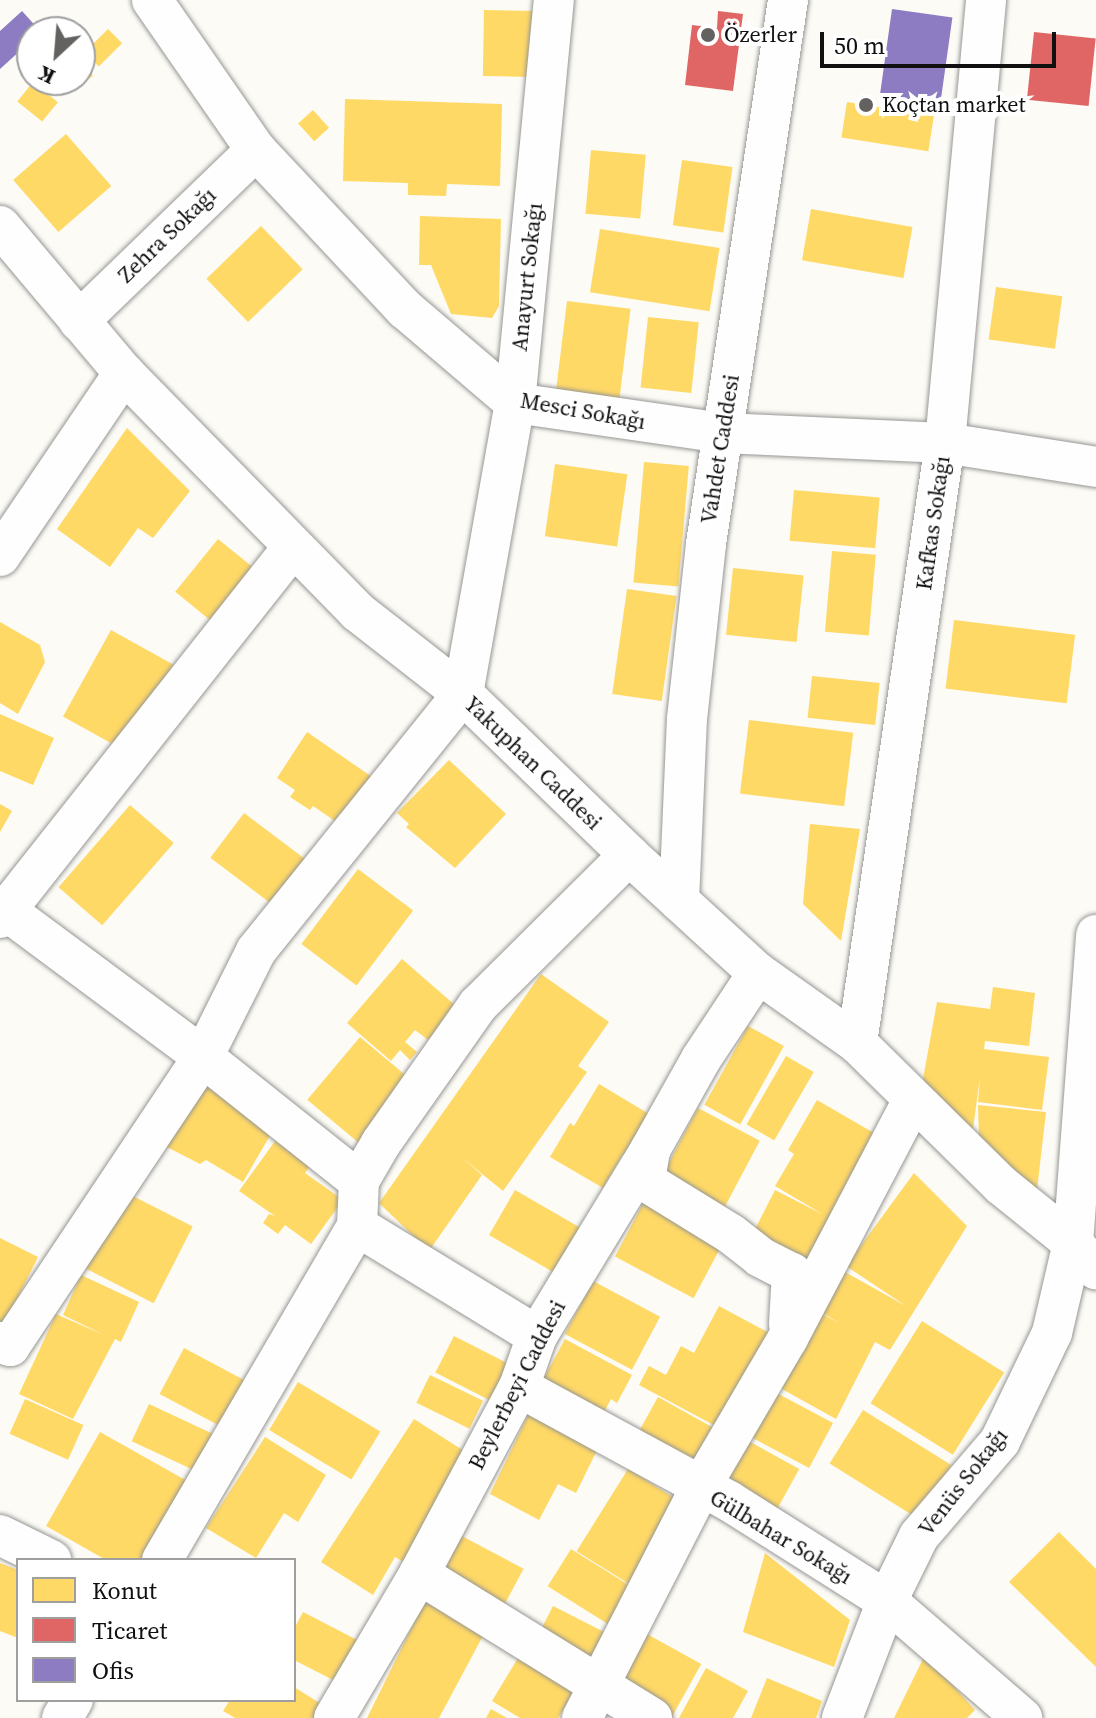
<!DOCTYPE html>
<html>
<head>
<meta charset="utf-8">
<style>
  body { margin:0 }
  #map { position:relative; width:1096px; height:1718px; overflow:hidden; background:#fcfbf6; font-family:"Source Serif 4",serif }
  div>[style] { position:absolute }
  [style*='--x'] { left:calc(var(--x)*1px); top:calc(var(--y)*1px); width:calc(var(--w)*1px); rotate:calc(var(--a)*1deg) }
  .homes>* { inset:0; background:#ffd966; transform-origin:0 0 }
  .shops>* { inset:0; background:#e06666; transform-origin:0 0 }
  .offices>* { inset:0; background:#8e7cc3; transform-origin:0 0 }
  .roads { filter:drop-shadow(0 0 2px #969694) drop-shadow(0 0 2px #969694) }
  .minor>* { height:40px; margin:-20px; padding:0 20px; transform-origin:20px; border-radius:20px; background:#fffefe }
  .dots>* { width:22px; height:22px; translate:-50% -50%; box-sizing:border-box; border:4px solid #fff; border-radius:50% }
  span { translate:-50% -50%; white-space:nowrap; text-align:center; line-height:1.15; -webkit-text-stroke:8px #fff; paint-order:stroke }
  .poi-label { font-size:22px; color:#101010 }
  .left { translate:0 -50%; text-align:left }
  .street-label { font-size:22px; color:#101010 }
  .legend { position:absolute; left:16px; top:1558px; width:280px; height:144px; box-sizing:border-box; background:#fff; border:2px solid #9f9f9f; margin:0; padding:10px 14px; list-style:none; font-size:24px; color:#101010 }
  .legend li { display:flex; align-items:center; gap:16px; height:40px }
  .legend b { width:40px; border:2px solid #9f9f9f }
  .north { position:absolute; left:16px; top:16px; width:80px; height:80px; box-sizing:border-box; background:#fff; border:2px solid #9f9f9f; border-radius:50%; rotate:206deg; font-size:22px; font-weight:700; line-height:32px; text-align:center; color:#101010 }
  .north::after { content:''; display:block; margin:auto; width:28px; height:36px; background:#636260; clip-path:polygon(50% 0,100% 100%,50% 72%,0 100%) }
  .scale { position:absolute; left:820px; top:32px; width:236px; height:36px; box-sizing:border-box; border:4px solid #101010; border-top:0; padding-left:10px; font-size:24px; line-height:28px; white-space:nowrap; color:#101010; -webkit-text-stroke:6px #fff; paint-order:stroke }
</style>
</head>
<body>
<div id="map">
  <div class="homes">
    <div style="left:484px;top:10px;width:53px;height:66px;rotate:1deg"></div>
    <div style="left:108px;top:29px;width:20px;height:33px;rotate:45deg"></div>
    <div style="clip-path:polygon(80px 57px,93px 76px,69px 91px,62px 80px,80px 80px)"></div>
    <div style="left:33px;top:82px;width:32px;height:25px;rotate:39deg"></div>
    <div style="clip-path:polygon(345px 99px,502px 104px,500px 186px,447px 184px,446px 196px,408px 195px,408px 183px,343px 181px)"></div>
    <div style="left:847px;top:102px;width:88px;height:36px;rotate:9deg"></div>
    <div style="left:313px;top:110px;width:24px;height:20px;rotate:48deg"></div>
    <div style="left:66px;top:134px;width:69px;height:70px;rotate:49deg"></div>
    <div style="left:591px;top:150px;width:55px;height:64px;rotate:5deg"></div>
    <div style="left:682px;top:160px;width:51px;height:66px;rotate:8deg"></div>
    <div style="left:811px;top:209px;width:103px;height:52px;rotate:10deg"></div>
    <div style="clip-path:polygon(420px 216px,501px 219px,499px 306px,492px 318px,451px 314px,431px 265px,419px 265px)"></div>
    <div style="left:261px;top:226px;width:60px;height:76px;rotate:46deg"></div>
    <div style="left:600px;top:229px;width:121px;height:64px;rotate:9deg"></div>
    <div style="left:996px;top:287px;width:67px;height:53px;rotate:8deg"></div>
    <div style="left:567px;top:301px;width:64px;height:93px;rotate:7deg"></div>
    <div style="left:648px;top:317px;width:51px;height:71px;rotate:6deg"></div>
    <div style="clip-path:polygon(127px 428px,190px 491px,153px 538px,138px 528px,110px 567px,57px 529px)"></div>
    <div style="left:644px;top:462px;width:45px;height:121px;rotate:5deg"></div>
    <div style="left:555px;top:464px;width:73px;height:73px;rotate:8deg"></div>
    <div style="left:794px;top:490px;width:86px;height:51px;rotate:5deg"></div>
    <div style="left:218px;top:539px;width:53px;height:68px;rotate:39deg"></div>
    <div style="left:832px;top:551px;width:44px;height:81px;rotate:5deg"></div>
    <div style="left:733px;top:568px;width:71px;height:67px;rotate:6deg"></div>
    <div style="left:627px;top:589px;width:50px;height:106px;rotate:8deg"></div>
    <div style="left:954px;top:620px;width:122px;height:69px;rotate:7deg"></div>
    <div style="clip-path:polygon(0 622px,40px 645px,45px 662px,18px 714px,0 703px)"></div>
    <div style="left:111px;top:630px;width:71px;height:99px;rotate:29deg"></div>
    <div style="left:812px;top:676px;width:68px;height:42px;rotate:6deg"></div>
    <div style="clip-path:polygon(0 714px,54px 738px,33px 785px,0 771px)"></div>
    <div style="left:749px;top:720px;width:105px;height:74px;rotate:7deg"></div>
    <div style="clip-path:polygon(307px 732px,375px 779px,348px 818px,340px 813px,335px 821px,313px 806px,310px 810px,290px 797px,295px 790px,277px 778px)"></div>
    <div style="clip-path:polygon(449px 760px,506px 814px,455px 868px,406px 827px,409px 824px,397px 813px)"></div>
    <div style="clip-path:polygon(0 804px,12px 811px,0 832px)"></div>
    <div style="left:130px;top:805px;width:58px;height:109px;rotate:41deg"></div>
    <div style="left:244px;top:813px;width:81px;height:56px;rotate:37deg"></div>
    <div style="clip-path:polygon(810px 824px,860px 829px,841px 941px,803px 904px)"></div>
    <div style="left:358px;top:869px;width:69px;height:94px;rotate:37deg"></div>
    <div style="clip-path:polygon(402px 959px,456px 1006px,428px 1040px,415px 1030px,405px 1042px,417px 1052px,410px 1060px,400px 1050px,391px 1061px,347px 1023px)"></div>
    <div style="clip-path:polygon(541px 974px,609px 1022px,578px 1066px,587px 1072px,503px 1191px,460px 1156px,482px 1175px,429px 1251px,379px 1203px)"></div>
    <div style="clip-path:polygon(993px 987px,1035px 993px,1029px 1046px,985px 1041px,984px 1049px,1049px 1057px,1042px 1110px,978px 1102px,980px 1077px,973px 1129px,922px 1084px,937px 1002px,990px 1009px)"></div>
    <div style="left:748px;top:1026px;width:41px;height:90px;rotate:29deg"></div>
    <div style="left:360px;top:1037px;width:70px;height:82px;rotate:40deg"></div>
    <div style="left:786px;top:1056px;width:32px;height:79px;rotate:30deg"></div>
    <div style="clip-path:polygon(194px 1078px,275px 1127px,243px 1182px,206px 1160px,200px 1164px,159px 1143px)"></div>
    <div style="clip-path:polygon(599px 1084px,654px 1117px,630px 1159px,623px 1154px,603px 1188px,550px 1157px,570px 1123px,574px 1126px)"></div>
    <div style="clip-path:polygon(817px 1100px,886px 1140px,813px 1269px,751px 1237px,775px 1190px,824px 1215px,775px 1186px,794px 1154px,788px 1150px)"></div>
    <div style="clip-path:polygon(978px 1105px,1046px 1112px,1037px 1190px,979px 1141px)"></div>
    <div style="left:698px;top:1108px;width:70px;height:85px;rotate:28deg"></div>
    <div style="clip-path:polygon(275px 1141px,310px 1166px,305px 1173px,343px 1200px,311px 1244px,285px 1225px,278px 1234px,263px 1223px,269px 1214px,275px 1216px,239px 1191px)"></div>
    <div style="clip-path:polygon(914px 1173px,967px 1226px,890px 1350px,875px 1342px,836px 1419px,771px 1383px,813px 1309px,839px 1323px,813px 1307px,836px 1267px,906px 1306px,846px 1266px)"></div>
    <div style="left:515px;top:1190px;width:83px;height:52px;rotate:30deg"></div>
    <div style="left:125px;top:1192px;width:76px;height:86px;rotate:27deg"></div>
    <div style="left:645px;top:1200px;width:89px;height:64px;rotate:28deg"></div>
    <div style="clip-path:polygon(0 1238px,38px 1257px,4px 1325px,0 1323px)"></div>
    <div style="clip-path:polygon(81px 1275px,139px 1302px,121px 1342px,115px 1339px,73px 1419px,19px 1394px,56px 1314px,104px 1335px,63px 1315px)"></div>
    <div style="left:593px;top:1281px;width:76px;height:60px;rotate:28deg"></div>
    <div style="clip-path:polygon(719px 1306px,773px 1335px,721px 1429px,639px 1385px,649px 1366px,666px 1375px,681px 1346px,694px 1353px)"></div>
    <div style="left:922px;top:1321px;width:97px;height:97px;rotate:32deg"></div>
    <div style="left:454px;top:1336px;width:63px;height:41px;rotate:27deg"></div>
    <div style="clip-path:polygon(565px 1339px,632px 1375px,617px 1403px,611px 1399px,599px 1422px,538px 1389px)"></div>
    <div style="left:184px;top:1348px;width:68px;height:52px;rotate:28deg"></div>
    <div style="left:430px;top:1375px;width:59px;height:31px;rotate:26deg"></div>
    <div style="left:298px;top:1382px;width:96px;height:56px;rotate:31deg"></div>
    <div style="left:773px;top:1391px;width:68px;height:51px;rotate:28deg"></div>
    <div style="left:658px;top:1397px;width:70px;height:48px;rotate:29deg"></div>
    <div style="left:25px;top:1399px;width:64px;height:38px;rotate:24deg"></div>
    <div style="left:149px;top:1404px;width:72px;height:41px;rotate:25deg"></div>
    <div style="clip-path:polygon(533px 1405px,602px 1440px,576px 1493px,558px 1484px,539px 1520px,490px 1494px)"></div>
    <div style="left:863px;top:1410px;width:104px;height:63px;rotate:32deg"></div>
    <div style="clip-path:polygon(414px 1419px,472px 1456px,407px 1564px,395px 1557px,373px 1595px,321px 1562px)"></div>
    <div style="clip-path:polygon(100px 1432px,196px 1486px,154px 1560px,106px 1560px,46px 1526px)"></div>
    <div style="clip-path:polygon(265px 1437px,326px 1475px,298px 1522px,284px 1513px,256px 1558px,206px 1528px)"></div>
    <div style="left:745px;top:1439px;width:62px;height:55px;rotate:29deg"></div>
    <div style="left:628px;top:1469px;width:70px;height:97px;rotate:32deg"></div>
    <div style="clip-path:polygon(1059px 1532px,1096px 1569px,1096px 1667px,1009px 1582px)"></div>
    <div style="left:460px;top:1535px;width:72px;height:48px;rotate:28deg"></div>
    <div style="left:571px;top:1549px;width:71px;height:44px;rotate:32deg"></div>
    <div style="clip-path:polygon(765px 1553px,850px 1620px,834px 1667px,743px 1632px)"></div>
    <div style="clip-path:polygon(0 1563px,18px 1570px,18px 1638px,0 1631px)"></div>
    <div style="clip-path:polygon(426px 1599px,485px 1632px,439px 1718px,367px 1718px)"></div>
    <div style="left:553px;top:1606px;width:59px;height:37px;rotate:27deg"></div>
    <div style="clip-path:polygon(303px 1612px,361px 1642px,339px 1683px,294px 1660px,294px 1629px)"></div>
    <div style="left:647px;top:1634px;width:62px;height:65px;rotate:29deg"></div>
    <div style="clip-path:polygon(925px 1655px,975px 1710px,967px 1718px,894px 1718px)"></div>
    <div style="clip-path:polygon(518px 1658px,574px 1692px,558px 1718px,520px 1718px,492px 1701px)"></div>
    <div style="clip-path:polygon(706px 1668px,748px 1691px,733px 1718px,679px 1718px)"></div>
    <div style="clip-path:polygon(767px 1678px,822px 1701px,816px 1718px,751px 1718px)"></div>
    <div style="clip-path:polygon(294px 1687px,326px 1707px,319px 1718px,235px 1718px,223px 1711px,230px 1700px,294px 1700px)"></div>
    <div style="clip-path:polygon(491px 1709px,507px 1718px,486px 1718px)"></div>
  </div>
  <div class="shops">
    <div style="clip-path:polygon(718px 11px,743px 14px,733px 91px,685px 85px,692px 25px,717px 28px)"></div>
    <div style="left:1034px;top:32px;width:62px;height:68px;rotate:6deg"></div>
  </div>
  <div class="offices">
    <div style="left:892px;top:9px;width:61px;height:87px;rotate:8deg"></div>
    <div style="clip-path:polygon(22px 11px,41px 32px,32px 32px,32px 40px,0 69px,0 31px)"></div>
  </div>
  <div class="roads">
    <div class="minor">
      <div style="--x:152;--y:0;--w:183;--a:55.3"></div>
      <div style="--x:256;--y:150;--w:218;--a:46.9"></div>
      <div style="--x:405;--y:309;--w:145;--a:40.5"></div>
      <div style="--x:515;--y:403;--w:210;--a:8.2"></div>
      <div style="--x:723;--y:433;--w:222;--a:2.6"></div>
      <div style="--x:945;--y:443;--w:153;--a:9"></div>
      <div style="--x:0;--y:226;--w:192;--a:49.9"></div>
      <div style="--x:124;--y:373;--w:334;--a:45.6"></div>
      <div style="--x:358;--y:612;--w:133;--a:38"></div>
      <div style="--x:463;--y:694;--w:231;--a:44.1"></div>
      <div style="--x:629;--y:855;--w:175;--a:42.5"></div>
      <div style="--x:758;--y:973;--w:121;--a:35.3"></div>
      <div style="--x:857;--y:1043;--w:202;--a:44.6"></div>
      <div style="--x:1001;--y:1185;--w:92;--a:38.9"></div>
      <div style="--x:1073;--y:1243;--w:35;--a:49"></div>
      <div style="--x:79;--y:321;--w:246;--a:-44"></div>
      <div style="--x:0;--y:556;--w:221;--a:-55.9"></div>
      <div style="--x:679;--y:901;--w:182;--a:-87.5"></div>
      <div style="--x:687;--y:719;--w:176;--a:-83.8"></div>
      <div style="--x:706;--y:544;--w:550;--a:-81.43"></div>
      <div style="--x:0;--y:906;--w:253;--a:36.6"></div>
      <div style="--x:203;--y:1057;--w:199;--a:38.5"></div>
      <div style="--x:359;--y:1181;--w:44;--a:-59.9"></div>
      <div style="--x:381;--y:1143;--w:169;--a:-54.9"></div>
      <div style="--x:478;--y:1005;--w:213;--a:-44.8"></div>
      <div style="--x:0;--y:918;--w:473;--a:-51.7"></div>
      <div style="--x:857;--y:1043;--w:606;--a:-81.66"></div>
      <div style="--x:945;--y:443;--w:445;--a:-84.7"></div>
      <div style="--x:650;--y:1150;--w:31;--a:99"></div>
      <div style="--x:645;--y:1181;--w:101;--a:31.6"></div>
      <div style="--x:731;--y:1234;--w:37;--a:38"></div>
      <div style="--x:760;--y:1257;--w:36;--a:27"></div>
      <div style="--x:792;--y:1273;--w:51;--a:93.4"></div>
      <div style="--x:357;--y:1226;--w:211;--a:31.4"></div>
      <div style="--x:0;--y:1342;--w:11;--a:22"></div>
      <div style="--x:10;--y:1346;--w:348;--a:-56.3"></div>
      <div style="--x:203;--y:1057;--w:119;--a:-63.4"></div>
      <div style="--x:256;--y:951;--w:330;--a:-51.2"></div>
      <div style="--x:463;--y:694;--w:296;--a:-79.9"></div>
      <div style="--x:515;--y:403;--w:405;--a:-84.5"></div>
      <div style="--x:519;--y:1387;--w:239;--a:28.5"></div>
      <div style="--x:729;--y:1501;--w:187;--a:32.3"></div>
      <div style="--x:887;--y:1601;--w:179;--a:40.9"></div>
      <div style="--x:0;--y:1535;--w:57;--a:26.1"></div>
      <div style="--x:162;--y:1560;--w:387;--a:-59.7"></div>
      <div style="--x:357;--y:1226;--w:45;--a:-87.5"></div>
      <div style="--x:419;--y:1574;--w:274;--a:31.7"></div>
      <div style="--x:62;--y:1718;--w:21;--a:-59"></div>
      <div style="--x:334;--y:1718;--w:167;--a:-59.4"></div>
      <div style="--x:419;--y:1574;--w:212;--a:-61.9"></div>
      <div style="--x:519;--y:1387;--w:54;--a:-70.6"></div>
      <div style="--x:537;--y:1336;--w:218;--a:-58.7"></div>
      <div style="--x:650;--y:1150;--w:104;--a:-60.7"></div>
      <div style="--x:701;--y:1059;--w:103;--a:-56.5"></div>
      <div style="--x:582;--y:1718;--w:259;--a:-62.8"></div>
      <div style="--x:700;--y:1488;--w:174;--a:-59.6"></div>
      <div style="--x:788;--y:1338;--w:269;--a:-62.3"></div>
      <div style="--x:842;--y:1718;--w:125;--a:-69"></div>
      <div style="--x:887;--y:1601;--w:72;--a:-63.8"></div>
      <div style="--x:919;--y:1536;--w:125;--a:-49.5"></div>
      <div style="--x:1000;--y:1441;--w:120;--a:-64.3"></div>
      <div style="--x:1052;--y:1333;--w:92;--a:-76.9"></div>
      <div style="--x:1073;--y:1243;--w:309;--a:-85.7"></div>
    </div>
  </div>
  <div class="dots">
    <div style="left:708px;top:35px;background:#636260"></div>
    <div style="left:866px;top:105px;background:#636260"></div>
  </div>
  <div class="poi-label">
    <span class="left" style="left:724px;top:35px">Özerler</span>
    <span class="left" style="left:882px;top:105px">Koçtan market</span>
  </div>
  <div class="street-label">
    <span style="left:167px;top:235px;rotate:-44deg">Zehra Sokağı</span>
    <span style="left:527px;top:277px;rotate:-84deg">Anayurt Sokağı</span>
    <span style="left:583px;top:411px;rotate:10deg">Mesci Sokağı</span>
    <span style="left:720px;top:449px;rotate:-81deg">Vahdet Caddesi</span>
    <span style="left:933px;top:523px;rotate:-82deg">Kafkas Sokağı</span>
    <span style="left:533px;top:763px;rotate:44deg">Yakuphan Caddesi</span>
    <span style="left:517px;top:1385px;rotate:-63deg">Beylerbeyi Caddesi</span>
    <span style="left:963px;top:1482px;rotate:-52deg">Venüs Sokağı</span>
    <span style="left:781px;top:1537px;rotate:31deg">Gülbahar Sokağı</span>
  </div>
  <ul class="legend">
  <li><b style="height:22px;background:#ffd966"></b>Konut</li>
  <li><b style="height:22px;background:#e06666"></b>Ticaret</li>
  <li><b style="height:22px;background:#8e7cc3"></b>Ofis</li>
  </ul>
  <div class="north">K</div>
  <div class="scale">50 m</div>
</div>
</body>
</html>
